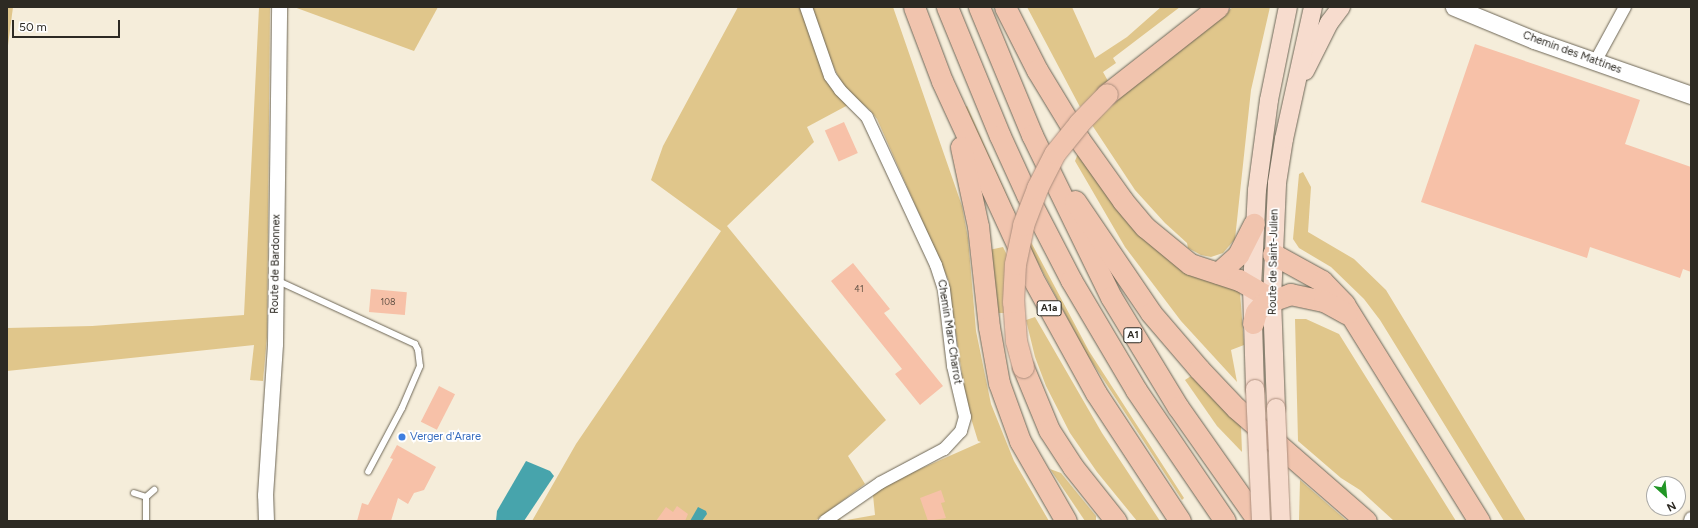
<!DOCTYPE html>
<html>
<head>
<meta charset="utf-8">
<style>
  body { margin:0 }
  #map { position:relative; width:1698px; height:528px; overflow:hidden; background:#f5edda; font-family:Figtree,sans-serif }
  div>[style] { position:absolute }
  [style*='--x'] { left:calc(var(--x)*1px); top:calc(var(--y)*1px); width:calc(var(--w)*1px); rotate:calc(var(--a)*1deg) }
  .green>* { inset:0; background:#e0c68b; transform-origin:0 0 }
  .water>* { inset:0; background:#47a4ac }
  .building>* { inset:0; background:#f7c1a8; transform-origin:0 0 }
  .roads { filter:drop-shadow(0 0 1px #6d6656) drop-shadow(0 0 1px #6d6656) }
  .service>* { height:6px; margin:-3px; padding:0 3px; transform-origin:3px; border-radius:3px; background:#fff }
  .minor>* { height:12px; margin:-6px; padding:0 6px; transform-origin:6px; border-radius:6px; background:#fff }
  .tertiary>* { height:15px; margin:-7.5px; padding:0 7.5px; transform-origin:7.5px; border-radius:7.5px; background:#fff }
  .secondary>* { height:17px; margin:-8.5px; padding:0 8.5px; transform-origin:8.5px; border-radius:8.5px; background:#fff }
  .primary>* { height:18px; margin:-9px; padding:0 9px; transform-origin:9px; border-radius:9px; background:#f7dcce }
  .motorway>* { height:21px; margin:-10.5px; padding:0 10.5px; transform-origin:10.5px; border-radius:10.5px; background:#f1c4ae }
  .bridges { filter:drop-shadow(0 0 1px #ac8e7d) drop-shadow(0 0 1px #ac8e7d) }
  .primary-bridge>* { height:18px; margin:-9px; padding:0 9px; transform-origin:9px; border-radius:9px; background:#f7dcce }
  .motorway-bridge>* { height:21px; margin:-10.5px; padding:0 10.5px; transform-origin:10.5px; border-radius:10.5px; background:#f1c4ae }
  .dots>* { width:11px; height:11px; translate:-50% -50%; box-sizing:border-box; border:2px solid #fff; border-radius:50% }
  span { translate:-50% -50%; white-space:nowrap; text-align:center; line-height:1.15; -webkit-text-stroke:3.5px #fff; paint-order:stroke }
  .number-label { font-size:9px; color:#605044 }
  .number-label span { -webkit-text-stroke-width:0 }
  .shield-label span { padding:1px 3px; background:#fff; border:1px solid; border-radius:3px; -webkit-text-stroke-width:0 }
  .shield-label { font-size:10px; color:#2d2a23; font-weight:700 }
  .street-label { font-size:11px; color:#2d2a23 }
  .shop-label { font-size:11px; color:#366cbe }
  .left { translate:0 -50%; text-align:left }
  .frame { position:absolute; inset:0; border:8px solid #2d2a23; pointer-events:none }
  .north { position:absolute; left:1646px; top:476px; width:40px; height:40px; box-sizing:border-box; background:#fff; border:1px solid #abaaa7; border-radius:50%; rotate:153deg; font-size:11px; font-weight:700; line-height:16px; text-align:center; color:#2d2a23 }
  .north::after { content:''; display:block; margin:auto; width:14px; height:18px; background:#219625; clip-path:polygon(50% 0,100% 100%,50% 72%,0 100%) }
  .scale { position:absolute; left:12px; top:20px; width:108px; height:18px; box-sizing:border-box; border:2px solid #2d2a23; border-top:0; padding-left:5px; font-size:12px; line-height:14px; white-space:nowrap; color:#2d2a23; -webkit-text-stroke:3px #fff; paint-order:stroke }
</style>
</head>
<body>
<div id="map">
  <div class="green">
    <div style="clip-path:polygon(7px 7px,13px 7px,7px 53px)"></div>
    <div style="clip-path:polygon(259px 7px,270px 7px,267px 337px,263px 381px,250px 380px,254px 345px,7px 371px,7px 328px,92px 326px,244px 315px)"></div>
    <div style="clip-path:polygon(294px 7px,438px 7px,414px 51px)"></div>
    <div style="clip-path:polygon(738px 7px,800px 7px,822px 69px,848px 105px,807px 127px,814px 142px,727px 226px,886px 420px,848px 456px,865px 484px,815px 521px,532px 521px,576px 444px,721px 231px,651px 180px,663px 146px)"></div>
    <div style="clip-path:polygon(812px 7px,893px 7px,962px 206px,968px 238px,976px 331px,991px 404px,1014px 461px,1049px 521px,834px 521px,840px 517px,841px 521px,875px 515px,873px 495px,893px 481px,981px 442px,978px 441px,966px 402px,948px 279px,877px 119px,870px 110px,847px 91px,840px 80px,826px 51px)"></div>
    <div style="clip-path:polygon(1027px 7px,1072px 7px,1095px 58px,1127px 37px,1161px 7px,1180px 7px,1113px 58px,1116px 63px,1103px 72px,1108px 81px,1080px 107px)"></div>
    <div style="clip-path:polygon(1233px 7px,1270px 7px,1251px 90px,1235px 239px,1223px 253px,1211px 257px,1201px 255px,1188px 248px,1187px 243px,1165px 223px,1135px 190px,1092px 125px,1122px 96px)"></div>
    <div style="left:967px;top:106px;width:120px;height:4px;rotate:66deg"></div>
    <div style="clip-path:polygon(1079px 151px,1113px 200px,1240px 292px,1244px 345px,1231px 350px,1237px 382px,1181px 321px,1125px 247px,1075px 161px)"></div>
    <div style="clip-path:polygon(1303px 172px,1311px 187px,1308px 232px,1354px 259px,1386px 290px,1526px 521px,1504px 521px,1380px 320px,1364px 299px,1331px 267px,1299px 248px,1293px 239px,1299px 174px)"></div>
    <div style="clip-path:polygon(1031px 242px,1089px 351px,1184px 498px,1182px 500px,1086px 353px,1029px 246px)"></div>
    <div style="clip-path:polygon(1003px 247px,1007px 255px,1004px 313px,996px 313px,989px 250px)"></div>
    <div style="clip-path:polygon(1035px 317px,1102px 433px,1160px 521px,1137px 521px,1097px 472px,1070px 433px,1046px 386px,1035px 357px,1026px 320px)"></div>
    <div style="clip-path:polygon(1295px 319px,1306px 319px,1339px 334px,1456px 521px,1394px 521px,1360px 490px,1341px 478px,1298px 441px)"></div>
    <div style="clip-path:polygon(1191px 376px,1241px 426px,1242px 452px,1217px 426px,1185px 380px)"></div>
    <div style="clip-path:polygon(1050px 469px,1061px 473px,1096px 516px,1096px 521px,1085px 521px)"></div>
    <div style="clip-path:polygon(1300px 480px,1347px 521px,1299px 521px)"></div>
  </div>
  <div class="water">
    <div style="clip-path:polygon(526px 461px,550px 471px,554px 476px,524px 521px,496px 521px,497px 511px)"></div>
    <div style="clip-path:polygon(698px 507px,706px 511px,707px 514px,702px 521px,690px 521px)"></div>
  </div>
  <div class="building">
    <div style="clip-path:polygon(1475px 44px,1640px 100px,1625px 144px,1691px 167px,1691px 272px,1683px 269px,1680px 278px,1590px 247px,1587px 258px,1421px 202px)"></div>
    <div style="left:844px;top:122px;width:34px;height:21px;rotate:66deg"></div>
    <div style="clip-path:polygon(853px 263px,890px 309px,884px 313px,943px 386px,920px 405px,895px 374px,902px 369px,831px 281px)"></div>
    <div style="left:371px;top:289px;width:36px;height:23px;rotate:5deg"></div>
    <div style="left:439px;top:386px;width:18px;height:40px;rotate:27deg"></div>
    <div style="clip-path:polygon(397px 445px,436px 467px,424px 490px,414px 493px,408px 504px,398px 498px,391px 521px,357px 521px,362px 503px,368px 505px,393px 459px,390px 458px)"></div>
    <div style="clip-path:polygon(941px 490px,945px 502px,941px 503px,946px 518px,928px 521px,920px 498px)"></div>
    <div style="clip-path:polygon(677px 506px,688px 514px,685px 521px,656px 521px,666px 507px,673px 512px)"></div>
  </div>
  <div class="roads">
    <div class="service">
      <div style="--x:276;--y:280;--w:153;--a:24.7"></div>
      <div style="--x:415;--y:344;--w:7;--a:63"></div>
      <div style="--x:418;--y:350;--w:16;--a:83"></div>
      <div style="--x:420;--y:366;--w:46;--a:113.2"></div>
      <div style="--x:402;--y:408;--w:72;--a:118"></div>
      <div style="--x:134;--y:493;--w:13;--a:18"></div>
      <div style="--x:146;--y:521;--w:24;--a:-90"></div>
      <div style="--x:146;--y:497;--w:11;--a:-41"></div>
    </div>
    <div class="minor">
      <div style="--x:806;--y:7;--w:73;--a:70.8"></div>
      <div style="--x:830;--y:76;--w:17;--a:54"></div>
      <div style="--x:840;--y:90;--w:38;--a:45"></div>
      <div style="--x:867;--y:117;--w:163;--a:65"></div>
      <div style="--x:936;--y:265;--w:26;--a:72"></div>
      <div style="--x:944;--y:290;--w:77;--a:83.2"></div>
      <div style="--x:953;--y:366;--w:52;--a:76.8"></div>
      <div style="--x:965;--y:417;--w:15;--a:106"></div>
      <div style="--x:961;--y:431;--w:25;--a:133"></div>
      <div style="--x:944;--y:449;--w:72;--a:152"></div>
      <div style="--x:880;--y:483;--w:67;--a:145.4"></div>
      <div style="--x:1595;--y:62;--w:63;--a:-61.4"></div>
      <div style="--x:1690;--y:521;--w:3;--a:-72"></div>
    </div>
    <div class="tertiary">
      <div style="--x:266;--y:521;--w:26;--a:-92"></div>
      <div style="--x:265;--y:495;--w:151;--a:-86.2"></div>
      <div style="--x:275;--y:344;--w:337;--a:-89.3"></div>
    </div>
    <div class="secondary">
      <div style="--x:1454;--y:7;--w:87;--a:22.4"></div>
      <div style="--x:1534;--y:40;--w:166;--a:19.3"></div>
    </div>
    <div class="primary">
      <div style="--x:1305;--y:71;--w:54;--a:-63.4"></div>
      <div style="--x:1329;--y:23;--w:20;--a:-53"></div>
      <div style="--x:1255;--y:389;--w:101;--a:-91.7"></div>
      <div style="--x:1252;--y:288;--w:98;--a:-87.1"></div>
      <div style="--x:1257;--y:190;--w:91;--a:-82.4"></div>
      <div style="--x:1269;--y:100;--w:95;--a:-78.5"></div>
      <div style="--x:1276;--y:408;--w:109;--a:-92.1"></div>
      <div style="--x:1272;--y:299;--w:116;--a:-87.5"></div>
      <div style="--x:1277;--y:183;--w:45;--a:-81"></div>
      <div style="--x:1284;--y:139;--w:135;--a:-77.6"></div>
    </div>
    <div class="motorway">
      <div style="--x:914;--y:7;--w:79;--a:69.3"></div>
      <div style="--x:942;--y:81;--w:216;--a:65.3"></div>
      <div style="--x:1032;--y:277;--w:132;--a:61.1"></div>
      <div style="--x:1096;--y:393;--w:153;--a:56.7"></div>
      <div style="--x:947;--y:7;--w:139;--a:67.7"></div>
      <div style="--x:1000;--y:136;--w:65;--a:65.4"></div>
      <div style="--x:1027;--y:195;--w:96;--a:62.6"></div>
      <div style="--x:1071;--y:280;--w:128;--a:59.4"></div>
      <div style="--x:1136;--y:390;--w:158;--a:55.8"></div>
      <div style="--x:979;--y:7;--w:139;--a:67.5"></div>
      <div style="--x:1032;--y:135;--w:180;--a:64"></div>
      <div style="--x:1111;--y:297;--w:129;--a:58.7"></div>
      <div style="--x:1178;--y:407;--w:139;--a:54.9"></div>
      <div style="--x:1005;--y:7;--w:71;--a:63.1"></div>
      <div style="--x:1037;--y:70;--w:81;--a:58.7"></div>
      <div style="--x:1079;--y:139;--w:76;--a:54.6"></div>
      <div style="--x:1123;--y:201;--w:34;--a:50"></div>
      <div style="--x:1145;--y:227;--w:58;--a:39.4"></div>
      <div style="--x:1190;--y:264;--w:52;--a:18.1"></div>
      <div style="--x:1239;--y:280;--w:38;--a:30"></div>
      <div style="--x:1107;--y:94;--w:141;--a:-38.1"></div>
      <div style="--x:961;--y:147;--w:81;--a:77.9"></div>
      <div style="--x:978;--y:226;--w:102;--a:83.8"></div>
      <div style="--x:989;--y:327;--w:57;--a:79.9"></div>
      <div style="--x:999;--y:383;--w:62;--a:70.1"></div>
      <div style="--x:1020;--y:441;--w:92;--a:60.1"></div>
      <div style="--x:1075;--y:201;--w:135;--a:55.8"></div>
      <div style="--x:1151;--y:313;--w:74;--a:49.4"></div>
      <div style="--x:1199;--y:369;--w:54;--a:46.5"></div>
      <div style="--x:1236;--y:408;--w:172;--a:41"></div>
      <div style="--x:1273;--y:254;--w:56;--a:28.9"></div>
      <div style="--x:1322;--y:281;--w:32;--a:46"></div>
      <div style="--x:1344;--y:304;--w:256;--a:58.1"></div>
      <div style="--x:1218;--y:273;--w:27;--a:-42"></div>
      <div style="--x:1238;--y:255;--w:35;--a:-63"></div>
      <div style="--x:1253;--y:323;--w:11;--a:-75"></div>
      <div style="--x:1256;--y:312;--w:11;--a:-49"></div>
      <div style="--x:1263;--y:304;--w:29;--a:-20"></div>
      <div style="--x:1290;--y:294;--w:35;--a:12"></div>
      <div style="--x:1324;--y:301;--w:26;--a:29"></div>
      <div style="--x:1023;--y:367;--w:68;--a:67.6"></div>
      <div style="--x:1049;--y:430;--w:44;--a:57"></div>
      <div style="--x:1073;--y:467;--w:69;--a:51.5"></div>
    </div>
  </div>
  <div class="bridges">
    <div class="primary-bridge">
      <div style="--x:1255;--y:389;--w:132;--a:87.4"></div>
      <div style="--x:1276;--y:408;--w:113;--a:87.5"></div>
    </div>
    <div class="motorway-bridge">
      <div style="--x:1023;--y:367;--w:27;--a:-105"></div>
      <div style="--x:1016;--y:341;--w:39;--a:-94"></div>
      <div style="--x:1013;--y:302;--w:38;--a:-87"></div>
      <div style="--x:1015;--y:264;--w:40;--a:-78"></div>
      <div style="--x:1023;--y:225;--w:40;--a:-69"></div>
      <div style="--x:1037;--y:188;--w:39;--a:-63"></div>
      <div style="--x:1055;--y:153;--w:38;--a:-51"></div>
      <div style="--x:1079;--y:123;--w:40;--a:-46"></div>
    </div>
  </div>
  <div class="dots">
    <div style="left:402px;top:437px;background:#3f7fe0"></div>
  </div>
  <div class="number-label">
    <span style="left:859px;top:289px">41</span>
    <span style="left:388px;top:302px">108</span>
  </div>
  <div class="shield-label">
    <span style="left:1049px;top:308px">A1a</span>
    <span style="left:1133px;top:335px">A1</span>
  </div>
  <div class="street-label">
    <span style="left:1572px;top:53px;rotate:20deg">Chemin des Mattines</span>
    <span style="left:1274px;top:262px;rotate:-89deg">Route de Saint-Julien</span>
    <span style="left:276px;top:264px;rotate:-89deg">Route de Bardonnex</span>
    <span style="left:949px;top:332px;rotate:81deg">Chemin Marc Charrot</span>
  </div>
  <div class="shop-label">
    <span class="left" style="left:410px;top:437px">Verger d'Arare</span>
  </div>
  <div class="frame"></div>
  <div class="north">N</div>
  <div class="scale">50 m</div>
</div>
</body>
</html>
